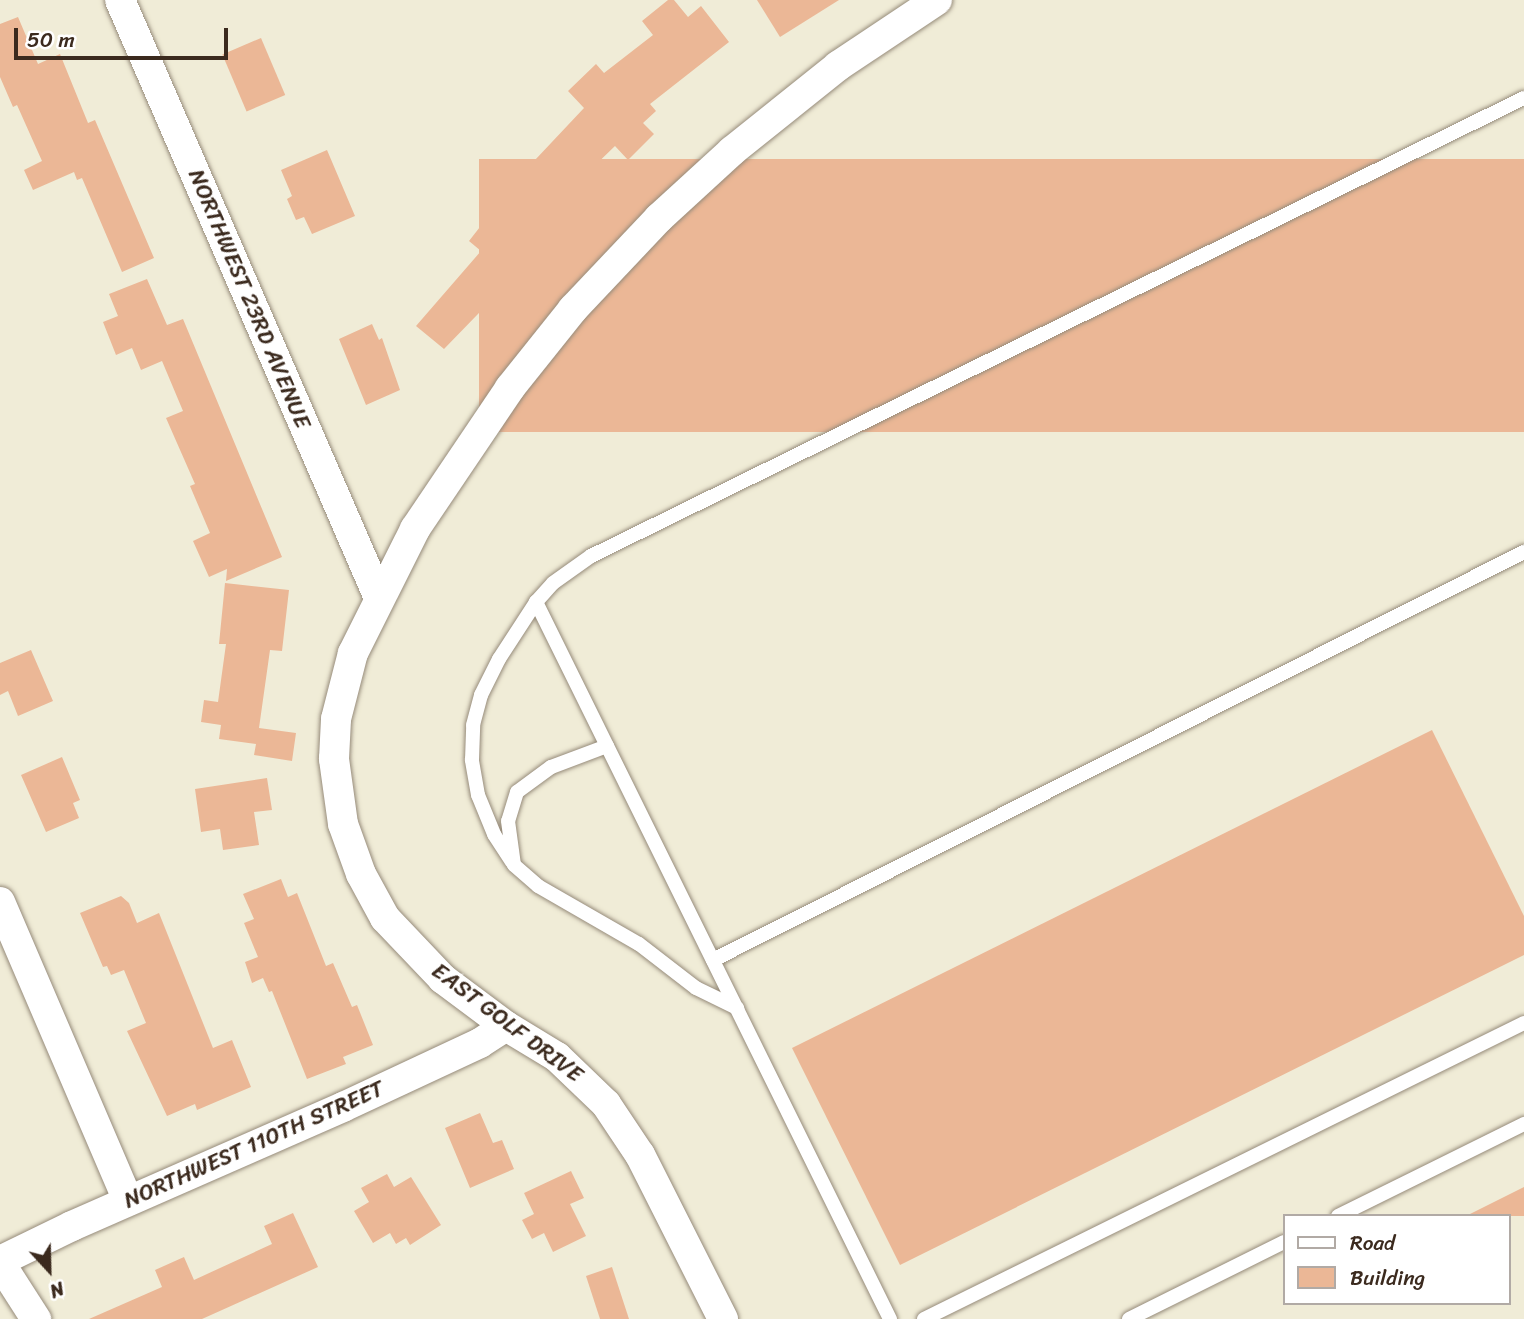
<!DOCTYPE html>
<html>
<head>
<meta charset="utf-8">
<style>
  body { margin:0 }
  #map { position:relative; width:1524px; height:1319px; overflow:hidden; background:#f0ecd7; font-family:Sriracha,sans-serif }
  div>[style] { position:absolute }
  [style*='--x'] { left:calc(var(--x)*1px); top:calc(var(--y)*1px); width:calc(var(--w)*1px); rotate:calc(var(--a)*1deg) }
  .building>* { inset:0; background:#ebb796; transform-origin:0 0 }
  .roads { filter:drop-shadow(0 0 2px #968b7a) drop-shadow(0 0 2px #968b7a) }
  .lane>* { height:14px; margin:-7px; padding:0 7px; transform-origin:7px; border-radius:7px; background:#fff }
  .street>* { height:30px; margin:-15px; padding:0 15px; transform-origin:15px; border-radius:15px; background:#fff }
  span { translate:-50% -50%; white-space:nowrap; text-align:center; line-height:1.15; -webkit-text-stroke:5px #fff; paint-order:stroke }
  .street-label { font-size:23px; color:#3b2a1e }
  .legend { position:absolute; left:1283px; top:1214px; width:228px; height:91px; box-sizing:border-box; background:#fff; border:2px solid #b1aaa5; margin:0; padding:9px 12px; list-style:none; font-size:21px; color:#3b2a1e }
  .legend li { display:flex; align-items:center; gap:14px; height:35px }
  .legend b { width:35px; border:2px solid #b1aaa5 }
  .north { position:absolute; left:14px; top:1235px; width:70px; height:70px; -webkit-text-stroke:5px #fff; paint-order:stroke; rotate:158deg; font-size:19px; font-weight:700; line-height:28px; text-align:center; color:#3b2a1e }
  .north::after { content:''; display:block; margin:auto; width:24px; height:32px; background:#3b2a1e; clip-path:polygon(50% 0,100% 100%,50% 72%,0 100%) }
  .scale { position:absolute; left:14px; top:28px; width:214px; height:32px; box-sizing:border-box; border:4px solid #3b2a1e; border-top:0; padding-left:9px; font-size:21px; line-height:24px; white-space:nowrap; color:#3b2a1e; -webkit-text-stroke:5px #fff; paint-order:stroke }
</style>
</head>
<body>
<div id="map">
  <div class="building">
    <div style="clip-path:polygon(668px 0,674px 0,688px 17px,701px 6px,729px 42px,650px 104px,656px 111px,643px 123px,654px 134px,628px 160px,615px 146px,584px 176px,594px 186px,546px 234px,549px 235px,512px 279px,444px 349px,416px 326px,481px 251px,469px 241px,519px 177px,584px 108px,568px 91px,596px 64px,604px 73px,653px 35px,642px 21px)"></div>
    <div style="clip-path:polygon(757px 0,839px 0,780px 37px)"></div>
    <div style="clip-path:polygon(18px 17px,38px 64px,60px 54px,88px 123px,95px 120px,154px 258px,122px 272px,82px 178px,77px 180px,74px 172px,33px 190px,24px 170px,42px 161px,17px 105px,13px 107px,0 77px,0 24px)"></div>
    <div style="left:261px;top:38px;width:62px;height:42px;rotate:67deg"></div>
    <div style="clip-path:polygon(327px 150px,355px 216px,312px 234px,304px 217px,296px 220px,287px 199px,292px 196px,281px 170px)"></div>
    <div style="left:1524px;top:159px;width:273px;height:1045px;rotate:90deg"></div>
    <div style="clip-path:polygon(147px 279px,167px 325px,183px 319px,282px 557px,226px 581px,227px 569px,209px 577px,193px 541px,210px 533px,190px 486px,195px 484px,166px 418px,183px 411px,162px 361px,141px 370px,132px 348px,116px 355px,103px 322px,118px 316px,109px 294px)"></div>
    <div style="clip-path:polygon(372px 324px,379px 340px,382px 338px,400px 390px,366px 405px,339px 339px)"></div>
    <div style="clip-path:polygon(225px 583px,289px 590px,282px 651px,270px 650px,259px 728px,296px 733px,292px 761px,254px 755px,256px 744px,219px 739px,221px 725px,201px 722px,204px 700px,218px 702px,226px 644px,219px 644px)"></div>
    <div style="clip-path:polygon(31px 650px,53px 701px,18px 716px,8px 691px,0 695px,0 663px)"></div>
    <div style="clip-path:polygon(1432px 730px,1524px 916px,1524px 955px,900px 1265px,792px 1048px)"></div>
    <div style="clip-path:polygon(62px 757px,80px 800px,73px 803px,79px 818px,46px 832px,21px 775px)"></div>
    <div style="clip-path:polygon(267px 778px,272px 810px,254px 812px,259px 845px,223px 850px,220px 829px,201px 832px,195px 789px)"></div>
    <div style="clip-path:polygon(281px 879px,288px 897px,297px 893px,326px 966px,333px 963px,352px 1007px,357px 1005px,373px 1045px,343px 1057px,346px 1064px,307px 1079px,272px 991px,269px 992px,263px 978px,252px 983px,245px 962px,258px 957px,244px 923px,254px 919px,243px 894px)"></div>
    <div style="clip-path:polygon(121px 896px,129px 903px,137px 923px,159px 913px,213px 1048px,232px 1040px,251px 1087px,197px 1110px,195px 1104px,167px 1116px,127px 1031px,146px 1023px,124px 970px,111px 975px,107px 966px,103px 967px,80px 913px)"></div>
    <div style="clip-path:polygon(480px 1113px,493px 1143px,502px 1140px,514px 1169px,470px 1188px,445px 1128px)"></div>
    <div style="clip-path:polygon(571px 1171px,584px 1198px,570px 1204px,586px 1236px,553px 1252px,544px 1233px,532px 1239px,522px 1220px,534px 1214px,524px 1193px)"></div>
    <div style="clip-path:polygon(387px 1174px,394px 1187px,411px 1177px,441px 1225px,410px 1245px,406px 1238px,396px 1244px,390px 1233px,373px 1243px,354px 1211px,369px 1202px,361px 1188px)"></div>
    <div style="clip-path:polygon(1524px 1187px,1524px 1216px,1466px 1216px)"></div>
    <div style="clip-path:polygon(293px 1213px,318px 1267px,202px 1319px,89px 1319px,162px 1287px,155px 1270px,184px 1257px,194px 1280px,272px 1244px,264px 1226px)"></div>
    <div style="clip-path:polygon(612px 1267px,629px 1319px,600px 1319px,586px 1276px)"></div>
  </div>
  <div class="roads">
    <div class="lane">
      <div style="--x:607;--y:746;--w:60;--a:159.4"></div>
      <div style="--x:551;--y:767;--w:42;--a:143.7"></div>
      <div style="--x:517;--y:792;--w:30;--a:107"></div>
      <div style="--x:508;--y:821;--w:44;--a:82.2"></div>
      <div style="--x:514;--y:865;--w:32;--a:41"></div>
      <div style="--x:538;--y:886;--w:116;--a:29.9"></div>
      <div style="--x:639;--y:944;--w:72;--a:37.7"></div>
      <div style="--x:696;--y:988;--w:46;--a:26"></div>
      <div style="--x:512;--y:862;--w:33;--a:-123"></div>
      <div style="--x:494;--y:834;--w:42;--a:-112.3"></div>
      <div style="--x:478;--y:795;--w:36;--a:-100"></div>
      <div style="--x:472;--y:760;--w:35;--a:-88"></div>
      <div style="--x:473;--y:725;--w:31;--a:-75"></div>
      <div style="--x:481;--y:695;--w:40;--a:-63.4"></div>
      <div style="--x:499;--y:659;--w:68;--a:-57"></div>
      <div style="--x:713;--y:960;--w:908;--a:-26.71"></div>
      <div style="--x:1338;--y:1216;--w:208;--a:-26.3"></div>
      <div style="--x:890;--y:1319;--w:800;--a:-116.28"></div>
      <div style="--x:536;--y:602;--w:25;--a:-48"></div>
      <div style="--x:553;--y:583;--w:47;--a:-35.4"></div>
      <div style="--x:591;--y:556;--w:1039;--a:-26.15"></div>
      <div style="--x:924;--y:1319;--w:669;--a:-26.26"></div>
      <div style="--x:1129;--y:1319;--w:173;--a:-26.4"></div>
    </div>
    <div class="street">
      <div style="--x:120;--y:0;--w:652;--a:66.58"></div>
      <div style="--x:0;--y:902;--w:325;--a:66.8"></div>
      <div style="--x:0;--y:1261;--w:80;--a:-25.9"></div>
      <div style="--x:72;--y:1226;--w:296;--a:-23.7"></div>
      <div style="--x:343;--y:1107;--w:151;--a:-25"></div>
      <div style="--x:480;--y:1043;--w:31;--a:-33"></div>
      <div style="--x:0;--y:1263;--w:67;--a:57.3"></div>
      <div style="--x:723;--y:1319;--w:184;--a:-116.8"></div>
      <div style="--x:640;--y:1155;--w:61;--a:-123.7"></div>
      <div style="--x:606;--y:1104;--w:68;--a:-136.2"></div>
      <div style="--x:557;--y:1057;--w:60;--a:-148.7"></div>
      <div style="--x:506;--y:1026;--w:79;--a:-143.3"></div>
      <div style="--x:443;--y:979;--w:84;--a:-133.6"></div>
      <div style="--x:385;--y:918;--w:50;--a:-118.6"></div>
      <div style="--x:361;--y:874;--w:53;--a:-109.8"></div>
      <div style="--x:343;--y:824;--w:66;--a:-97.9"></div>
      <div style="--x:334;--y:759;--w:40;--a:-87.1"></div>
      <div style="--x:336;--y:719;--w:68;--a:-75.6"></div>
      <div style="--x:353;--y:653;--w:139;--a:-63.4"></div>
      <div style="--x:415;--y:529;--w:170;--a:-56"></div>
      <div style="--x:510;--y:388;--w:101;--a:-51.4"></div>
      <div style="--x:573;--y:309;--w:125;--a:-46.6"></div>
      <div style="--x:659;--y:218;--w:99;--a:-42.5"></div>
      <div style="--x:732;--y:151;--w:136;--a:-38.7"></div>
      <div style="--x:838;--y:66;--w:119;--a:-33.7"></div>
    </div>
  </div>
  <div class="street-label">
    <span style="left:249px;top:299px;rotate:67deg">NORTHWEST 23RD AVENUE</span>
    <span style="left:507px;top:1023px;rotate:37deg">EAST GOLF DRIVE</span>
    <span style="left:254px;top:1145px;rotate:-24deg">NORTHWEST 110TH STREET</span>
  </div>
  <ul class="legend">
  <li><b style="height:9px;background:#fff"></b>Road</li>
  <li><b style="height:19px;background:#ebb796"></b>Building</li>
  </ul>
  <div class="north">N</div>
  <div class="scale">50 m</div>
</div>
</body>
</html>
